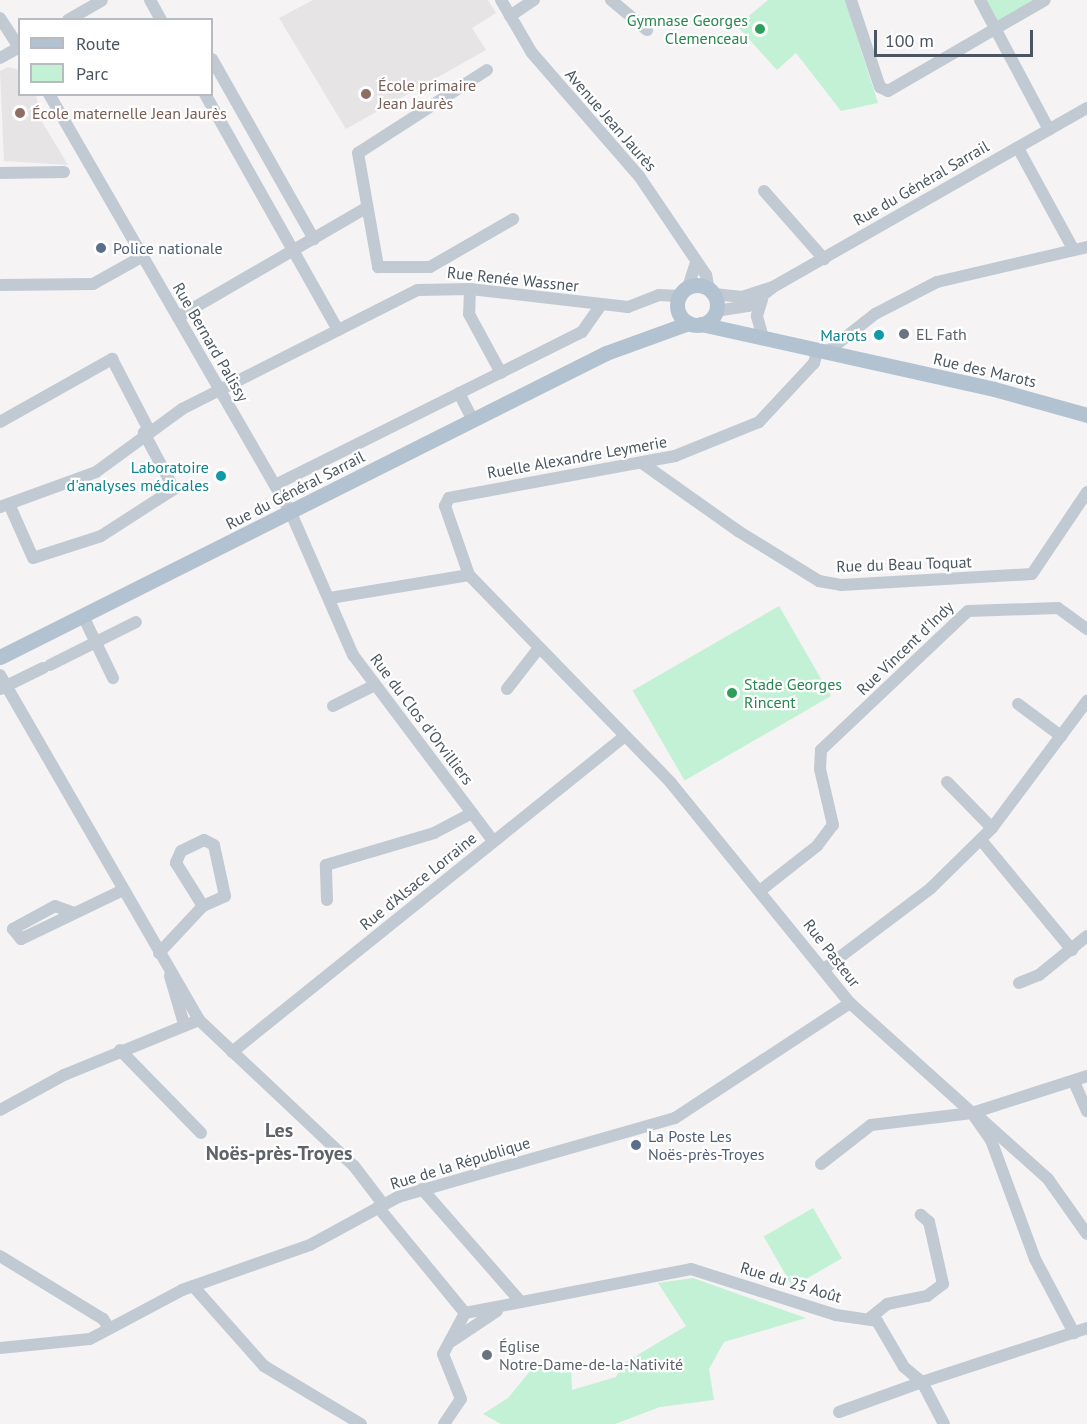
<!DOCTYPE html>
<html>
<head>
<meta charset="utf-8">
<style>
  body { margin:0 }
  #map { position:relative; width:1087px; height:1424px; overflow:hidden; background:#f5f3f3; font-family:"PT Sans",sans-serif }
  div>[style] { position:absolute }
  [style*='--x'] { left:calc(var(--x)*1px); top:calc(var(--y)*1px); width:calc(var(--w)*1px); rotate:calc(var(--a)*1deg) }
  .education>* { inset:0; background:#e6e4e5 }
  .green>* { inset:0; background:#c3f1d5; transform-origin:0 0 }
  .minor>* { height:12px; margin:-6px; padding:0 6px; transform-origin:6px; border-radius:6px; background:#c1cad2 }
  .major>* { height:15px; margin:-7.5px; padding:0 7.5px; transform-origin:7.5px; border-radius:7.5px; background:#b3c2d1 }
  .major>.ring { margin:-7.5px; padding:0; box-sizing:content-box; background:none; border:15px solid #b3c2d1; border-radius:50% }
  .dots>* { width:16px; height:16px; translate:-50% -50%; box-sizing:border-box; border:3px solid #fff; border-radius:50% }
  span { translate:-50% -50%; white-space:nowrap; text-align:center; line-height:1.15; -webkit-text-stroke:4.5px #fff; paint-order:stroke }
  .leisure-label { font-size:16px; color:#27864d }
  .right { translate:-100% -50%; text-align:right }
  .left { translate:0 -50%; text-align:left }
  .education-label { font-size:16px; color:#785e54 }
  .street-label { font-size:16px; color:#4a5661 }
  .service-label { font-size:16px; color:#4e5e75 }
  .worship-label { font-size:16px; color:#5b616d }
  .culture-label { font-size:16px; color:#0d838f }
  .quarter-label { font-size:20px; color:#5f6368; font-weight:700 }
  .legend { position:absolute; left:18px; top:18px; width:195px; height:78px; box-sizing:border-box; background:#fff; border:2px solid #b7bbc0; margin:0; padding:8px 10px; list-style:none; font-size:18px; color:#4a5661 }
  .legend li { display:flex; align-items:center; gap:12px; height:30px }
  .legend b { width:30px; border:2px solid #b7bbc0 }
  .scale { position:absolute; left:874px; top:30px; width:159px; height:27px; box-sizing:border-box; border:3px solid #4a5661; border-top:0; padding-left:8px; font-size:18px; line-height:21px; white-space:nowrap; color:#4a5661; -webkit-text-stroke:4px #fff; paint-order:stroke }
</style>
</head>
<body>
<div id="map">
  <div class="education">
    <div style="clip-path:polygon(313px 0,488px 0,496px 13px,472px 28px,486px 50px,346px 129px,279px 18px)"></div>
    <div style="clip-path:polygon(8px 67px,19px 70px,20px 94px,36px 95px,41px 120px,68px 165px,4px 161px,0 71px)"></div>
  </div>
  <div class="green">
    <div style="clip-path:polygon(768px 0,845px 0,878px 103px,841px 111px,796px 53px,777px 70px,737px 26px)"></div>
    <div style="clip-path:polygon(985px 0,1037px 0,996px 23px)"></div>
    <div style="left:779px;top:606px;width:104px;height:169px;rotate:60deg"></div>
    <div style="left:813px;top:1208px;width:58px;height:57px;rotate:60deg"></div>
    <div style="clip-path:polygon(693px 1278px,806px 1318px,724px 1342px,709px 1369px,714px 1400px,660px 1407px,615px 1424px,501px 1424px,483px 1414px,508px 1398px,536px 1364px,571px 1366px,572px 1390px,616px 1377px,624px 1363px,686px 1326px,658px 1283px)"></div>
  </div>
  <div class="minor">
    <div style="--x:150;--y:0;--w:23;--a:61"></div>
    <div style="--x:501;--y:0;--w:61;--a:59.7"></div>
    <div style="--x:532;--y:53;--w:163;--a:49"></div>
    <div style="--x:639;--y:176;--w:120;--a:55.9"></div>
    <div style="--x:706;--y:275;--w:14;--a:78"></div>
    <div style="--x:611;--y:0;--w:47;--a:39.8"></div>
    <div style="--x:851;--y:0;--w:92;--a:71.6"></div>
    <div style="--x:880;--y:87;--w:9;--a:27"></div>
    <div style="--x:888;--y:91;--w:181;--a:-30.1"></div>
    <div style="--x:980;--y:0;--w:147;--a:62"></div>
    <div style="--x:510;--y:16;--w:29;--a:-34"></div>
    <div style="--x:0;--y:18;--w:37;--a:57"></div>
    <div style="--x:68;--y:20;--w:39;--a:-30"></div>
    <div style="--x:0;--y:58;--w:23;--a:-29"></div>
    <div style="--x:212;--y:59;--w:207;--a:60.5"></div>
    <div style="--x:487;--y:70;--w:153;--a:147.2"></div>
    <div style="--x:358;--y:153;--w:116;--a:80"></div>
    <div style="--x:378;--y:267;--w:52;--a:0"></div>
    <div style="--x:430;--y:267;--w:96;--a:-30"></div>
    <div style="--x:49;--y:94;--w:484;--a:60"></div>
    <div style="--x:291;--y:513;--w:155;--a:66.4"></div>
    <div style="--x:353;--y:655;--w:233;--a:53"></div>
    <div style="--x:205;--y:94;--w:271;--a:60.6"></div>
    <div style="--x:1018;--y:148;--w:115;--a:61.4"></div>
    <div style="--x:0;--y:173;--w:64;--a:-0.9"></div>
    <div style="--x:764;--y:191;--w:91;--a:48.6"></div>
    <div style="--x:0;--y:285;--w:93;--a:-0.6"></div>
    <div style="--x:93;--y:284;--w:57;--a:-29.2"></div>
    <div style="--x:688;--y:287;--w:26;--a:-72"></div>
    <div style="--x:470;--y:289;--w:25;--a:92"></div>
    <div style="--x:469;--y:314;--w:67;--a:61.5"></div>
    <div style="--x:714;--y:294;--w:28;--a:6"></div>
    <div style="--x:742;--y:297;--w:33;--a:-18"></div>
    <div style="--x:773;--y:287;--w:361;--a:-29.7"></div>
    <div style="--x:716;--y:311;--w:33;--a:-9"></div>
    <div style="--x:749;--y:306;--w:29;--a:-38"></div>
    <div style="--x:178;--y:317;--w:217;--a:-30.1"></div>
    <div style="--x:762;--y:334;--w:19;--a:-106"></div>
    <div style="--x:757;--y:316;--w:17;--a:-73"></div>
    <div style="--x:818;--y:349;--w:15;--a:106"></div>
    <div style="--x:814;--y:363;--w:81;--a:133"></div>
    <div style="--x:759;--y:422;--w:91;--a:158"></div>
    <div style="--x:675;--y:456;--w:230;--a:169.5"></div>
    <div style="--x:449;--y:498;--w:9;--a:117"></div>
    <div style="--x:445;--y:506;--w:73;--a:70.8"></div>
    <div style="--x:469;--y:575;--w:290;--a:45.8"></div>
    <div style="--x:671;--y:783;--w:284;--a:50.9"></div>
    <div style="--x:850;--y:1003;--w:164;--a:42"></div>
    <div style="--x:972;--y:1113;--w:33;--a:55"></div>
    <div style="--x:991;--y:1140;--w:127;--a:69.7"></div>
    <div style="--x:1035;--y:1259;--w:84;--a:62.2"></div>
    <div style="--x:828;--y:351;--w:60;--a:-38.2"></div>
    <div style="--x:875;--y:314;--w:70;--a:-27.3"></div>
    <div style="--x:937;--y:282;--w:154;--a:-13.1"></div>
    <div style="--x:459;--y:393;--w:30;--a:63"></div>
    <div style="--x:0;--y:422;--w:129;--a:-29.4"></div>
    <div style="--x:112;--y:359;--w:80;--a:62.5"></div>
    <div style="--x:642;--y:463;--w:118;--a:35.3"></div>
    <div style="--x:738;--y:531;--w:95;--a:31.7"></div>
    <div style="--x:819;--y:581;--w:22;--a:10"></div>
    <div style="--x:841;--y:585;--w:191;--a:-3.3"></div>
    <div style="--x:1032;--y:574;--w:99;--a:-56.1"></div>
    <div style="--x:275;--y:485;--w:343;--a:-26.5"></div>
    <div style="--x:582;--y:332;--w:33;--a:-55"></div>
    <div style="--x:9;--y:504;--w:59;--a:66"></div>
    <div style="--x:33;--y:558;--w:71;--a:-17.9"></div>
    <div style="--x:101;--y:536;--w:87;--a:-32.8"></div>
    <div style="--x:174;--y:489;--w:64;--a:-118.2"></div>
    <div style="--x:0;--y:507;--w:102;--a:-20"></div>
    <div style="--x:96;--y:472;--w:107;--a:-36.2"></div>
    <div style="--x:182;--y:409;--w:264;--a:-26.8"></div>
    <div style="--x:418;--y:290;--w:52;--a:-1.1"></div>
    <div style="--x:470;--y:289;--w:159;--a:6.5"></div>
    <div style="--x:628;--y:307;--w:33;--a:-21"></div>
    <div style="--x:659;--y:295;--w:20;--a:3"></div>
    <div style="--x:330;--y:598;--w:141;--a:-9.4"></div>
    <div style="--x:83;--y:616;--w:69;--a:64.2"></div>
    <div style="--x:50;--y:665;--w:96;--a:-26.6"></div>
    <div style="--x:0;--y:675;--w:398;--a:60"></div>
    <div style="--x:199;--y:1020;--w:213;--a:43.3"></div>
    <div style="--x:354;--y:1166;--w:48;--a:52.7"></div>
    <div style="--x:0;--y:689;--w:48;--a:-26"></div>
    <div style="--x:507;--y:689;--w:51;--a:-52.2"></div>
    <div style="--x:1018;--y:704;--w:54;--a:36.7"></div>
    <div style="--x:333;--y:706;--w:45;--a:-26.6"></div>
    <div style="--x:947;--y:782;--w:64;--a:45.6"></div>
    <div style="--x:981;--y:840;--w:143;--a:50.4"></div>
    <div style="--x:761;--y:890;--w:71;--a:-38.2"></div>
    <div style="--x:817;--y:846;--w:26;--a:-53"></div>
    <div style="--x:833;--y:825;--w:57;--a:-103.1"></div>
    <div style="--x:820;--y:769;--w:19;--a:-87"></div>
    <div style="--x:821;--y:750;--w:202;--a:-43.4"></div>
    <div style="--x:968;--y:611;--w:90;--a:-1.9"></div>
    <div style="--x:1058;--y:608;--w:36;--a:36"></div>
    <div style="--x:327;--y:900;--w:35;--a:-92"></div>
    <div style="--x:326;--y:865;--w:113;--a:-16.5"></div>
    <div style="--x:434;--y:833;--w:43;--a:-27.8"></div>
    <div style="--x:74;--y:913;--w:20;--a:-160"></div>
    <div style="--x:55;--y:906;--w:48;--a:151.3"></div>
    <div style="--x:13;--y:929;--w:13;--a:51"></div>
    <div style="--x:21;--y:939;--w:106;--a:-25.6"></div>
    <div style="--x:117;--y:893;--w:7;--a:-27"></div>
    <div style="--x:159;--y:953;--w:64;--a:-46.9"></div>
    <div style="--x:203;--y:906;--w:24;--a:-24"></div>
    <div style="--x:225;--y:896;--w:52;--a:-102.2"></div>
    <div style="--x:214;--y:845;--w:11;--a:-153"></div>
    <div style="--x:204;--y:840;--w:25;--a:154"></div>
    <div style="--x:181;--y:851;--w:13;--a:113"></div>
    <div style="--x:176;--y:863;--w:51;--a:57.9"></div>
    <div style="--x:824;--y:969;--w:134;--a:-37.1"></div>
    <div style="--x:931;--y:888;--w:86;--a:-44.5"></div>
    <div style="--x:992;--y:828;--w:159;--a:-53.2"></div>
    <div style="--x:170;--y:976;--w:50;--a:73.7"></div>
    <div style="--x:1019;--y:983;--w:22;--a:-22"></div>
    <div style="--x:1039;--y:975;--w:62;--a:-39.1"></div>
    <div style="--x:120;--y:1050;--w:116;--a:45.7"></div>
    <div style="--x:232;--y:1052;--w:504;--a:-38.8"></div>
    <div style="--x:1074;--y:1082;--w:32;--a:66"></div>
    <div style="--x:0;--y:1110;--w:73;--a:-28.7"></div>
    <div style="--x:64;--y:1075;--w:146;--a:-22.2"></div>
    <div style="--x:981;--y:1119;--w:90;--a:41.8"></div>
    <div style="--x:1048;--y:1179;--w:67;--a:54.7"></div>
    <div style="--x:821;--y:1164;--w:63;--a:-38"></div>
    <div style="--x:871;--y:1125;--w:102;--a:-6.8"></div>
    <div style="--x:972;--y:1113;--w:121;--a:-17.8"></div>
    <div style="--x:422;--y:1189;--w:150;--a:48.8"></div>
    <div style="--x:378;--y:1207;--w:137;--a:50.6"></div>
    <div style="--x:0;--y:1256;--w:121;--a:31.5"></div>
    <div style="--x:103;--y:1319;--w:11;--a:56"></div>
    <div style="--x:193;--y:1286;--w:107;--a:48.4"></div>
    <div style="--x:264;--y:1366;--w:113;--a:30.9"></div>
    <div style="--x:465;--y:1313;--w:230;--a:-11"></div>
    <div style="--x:691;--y:1269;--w:152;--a:17.6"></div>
    <div style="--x:836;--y:1315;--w:41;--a:8.3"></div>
    <div style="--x:877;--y:1321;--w:53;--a:59.6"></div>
    <div style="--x:904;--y:1367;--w:23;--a:40"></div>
    <div style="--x:922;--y:1382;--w:174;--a:-18.1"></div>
    <div style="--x:870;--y:1318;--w:22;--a:-39"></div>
    <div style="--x:887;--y:1304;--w:41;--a:-11.3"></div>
    <div style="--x:927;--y:1296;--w:20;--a:-37"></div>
    <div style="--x:943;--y:1284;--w:64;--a:-102.7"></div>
    <div style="--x:929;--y:1222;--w:11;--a:-139"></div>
    <div style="--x:452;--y:1341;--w:54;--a:-33.7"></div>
    <div style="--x:0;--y:1348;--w:90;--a:-5.7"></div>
    <div style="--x:90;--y:1339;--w:104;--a:-28"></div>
    <div style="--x:182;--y:1290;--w:136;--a:-19.4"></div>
    <div style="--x:310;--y:1245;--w:100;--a:-28.6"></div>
    <div style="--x:398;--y:1197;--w:288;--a:-15.9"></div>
    <div style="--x:675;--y:1118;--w:209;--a:-33.3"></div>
    <div style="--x:839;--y:1412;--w:88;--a:-19.9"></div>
    <div style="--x:922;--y:1382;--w:47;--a:62.4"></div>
    <div style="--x:444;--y:1424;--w:30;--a:-56"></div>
    <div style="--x:461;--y:1399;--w:48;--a:-111.8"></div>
    <div style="--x:443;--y:1354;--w:47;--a:-61.8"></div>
  </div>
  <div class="major">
    <div class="ring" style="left:677px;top:285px;width:25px;height:25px"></div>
    <div style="--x:701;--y:324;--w:300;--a:12.5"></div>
    <div style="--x:994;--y:389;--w:97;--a:15.6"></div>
    <div style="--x:0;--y:657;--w:678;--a:-26.64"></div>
    <div style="--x:606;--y:353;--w:88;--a:-19.9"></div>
  </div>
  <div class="dots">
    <div style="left:760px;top:29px;background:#2e9e5b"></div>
    <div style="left:366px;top:94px;background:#8d6e63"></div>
    <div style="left:20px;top:113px;background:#8d6e63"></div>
    <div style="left:101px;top:248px;background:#5c6f8a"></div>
    <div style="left:904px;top:334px;background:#6b7280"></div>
    <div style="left:879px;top:335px;background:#0f9aa8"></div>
    <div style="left:221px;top:476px;background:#0f9aa8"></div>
    <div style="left:732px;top:693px;background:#2e9e5b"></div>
    <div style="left:636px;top:1145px;background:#5c6f8a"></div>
    <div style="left:487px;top:1355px;background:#6b7280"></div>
  </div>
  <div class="leisure-label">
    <span class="right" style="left:748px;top:29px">Gymnase Georges<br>Clemenceau</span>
    <span class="left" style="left:744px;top:693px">Stade Georges<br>Rincent</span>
  </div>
  <div class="education-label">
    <span class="left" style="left:378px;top:94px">École primaire<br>Jean Jaurès</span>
    <span class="left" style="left:32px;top:113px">École maternelle Jean Jaurès</span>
  </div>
  <div class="street-label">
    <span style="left:611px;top:120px;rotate:49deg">Avenue Jean Jaurès</span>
    <span style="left:921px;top:183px;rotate:-30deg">Rue du Général Sarrail</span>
    <span style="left:513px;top:279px;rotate:6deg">Rue Renée Wassner</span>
    <span style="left:211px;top:342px;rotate:60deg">Rue Bernard Palissy</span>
    <span style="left:985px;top:370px;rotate:13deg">Rue des Marots</span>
    <span style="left:577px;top:457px;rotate:-10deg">Ruelle Alexandre Leymerie</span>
    <span style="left:295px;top:490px;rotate:-27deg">Rue du Général Sarrail</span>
    <span style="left:904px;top:564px;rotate:-2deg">Rue du Beau Toquat</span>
    <span style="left:905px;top:648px;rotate:-44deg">Rue Vincent d'Indy</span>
    <span style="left:422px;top:719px;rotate:53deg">Rue du Clos d'Orvilliers</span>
    <span style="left:418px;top:881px;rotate:-39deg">Rue d'Alsace Lorraine</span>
    <span style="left:832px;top:953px;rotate:52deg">Rue Pasteur</span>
    <span style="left:460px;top:1163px;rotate:-17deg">Rue de la République</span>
    <span style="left:791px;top:1282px;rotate:17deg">Rue du 25 Août</span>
  </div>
  <div class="service-label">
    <span class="left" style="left:113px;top:248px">Police nationale</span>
    <span class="left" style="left:648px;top:1145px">La Poste Les<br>Noës-près-Troyes</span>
  </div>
  <div class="worship-label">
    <span class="left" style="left:916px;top:334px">EL Fath</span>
    <span class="left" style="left:499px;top:1355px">Église<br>Notre-Dame-de-la-Nativité</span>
  </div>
  <div class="culture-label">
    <span class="right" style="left:867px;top:335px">Marots</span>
    <span class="right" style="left:209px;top:476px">Laboratoire<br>d'analyses médicales</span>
  </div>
  <div class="quarter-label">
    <span style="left:279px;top:1142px">Les<br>Noës-près-Troyes</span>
  </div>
  <ul class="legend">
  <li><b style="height:8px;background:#b3c2d1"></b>Route</li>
  <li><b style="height:16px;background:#c3f1d5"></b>Parc</li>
  </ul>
  <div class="scale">100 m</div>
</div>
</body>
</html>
